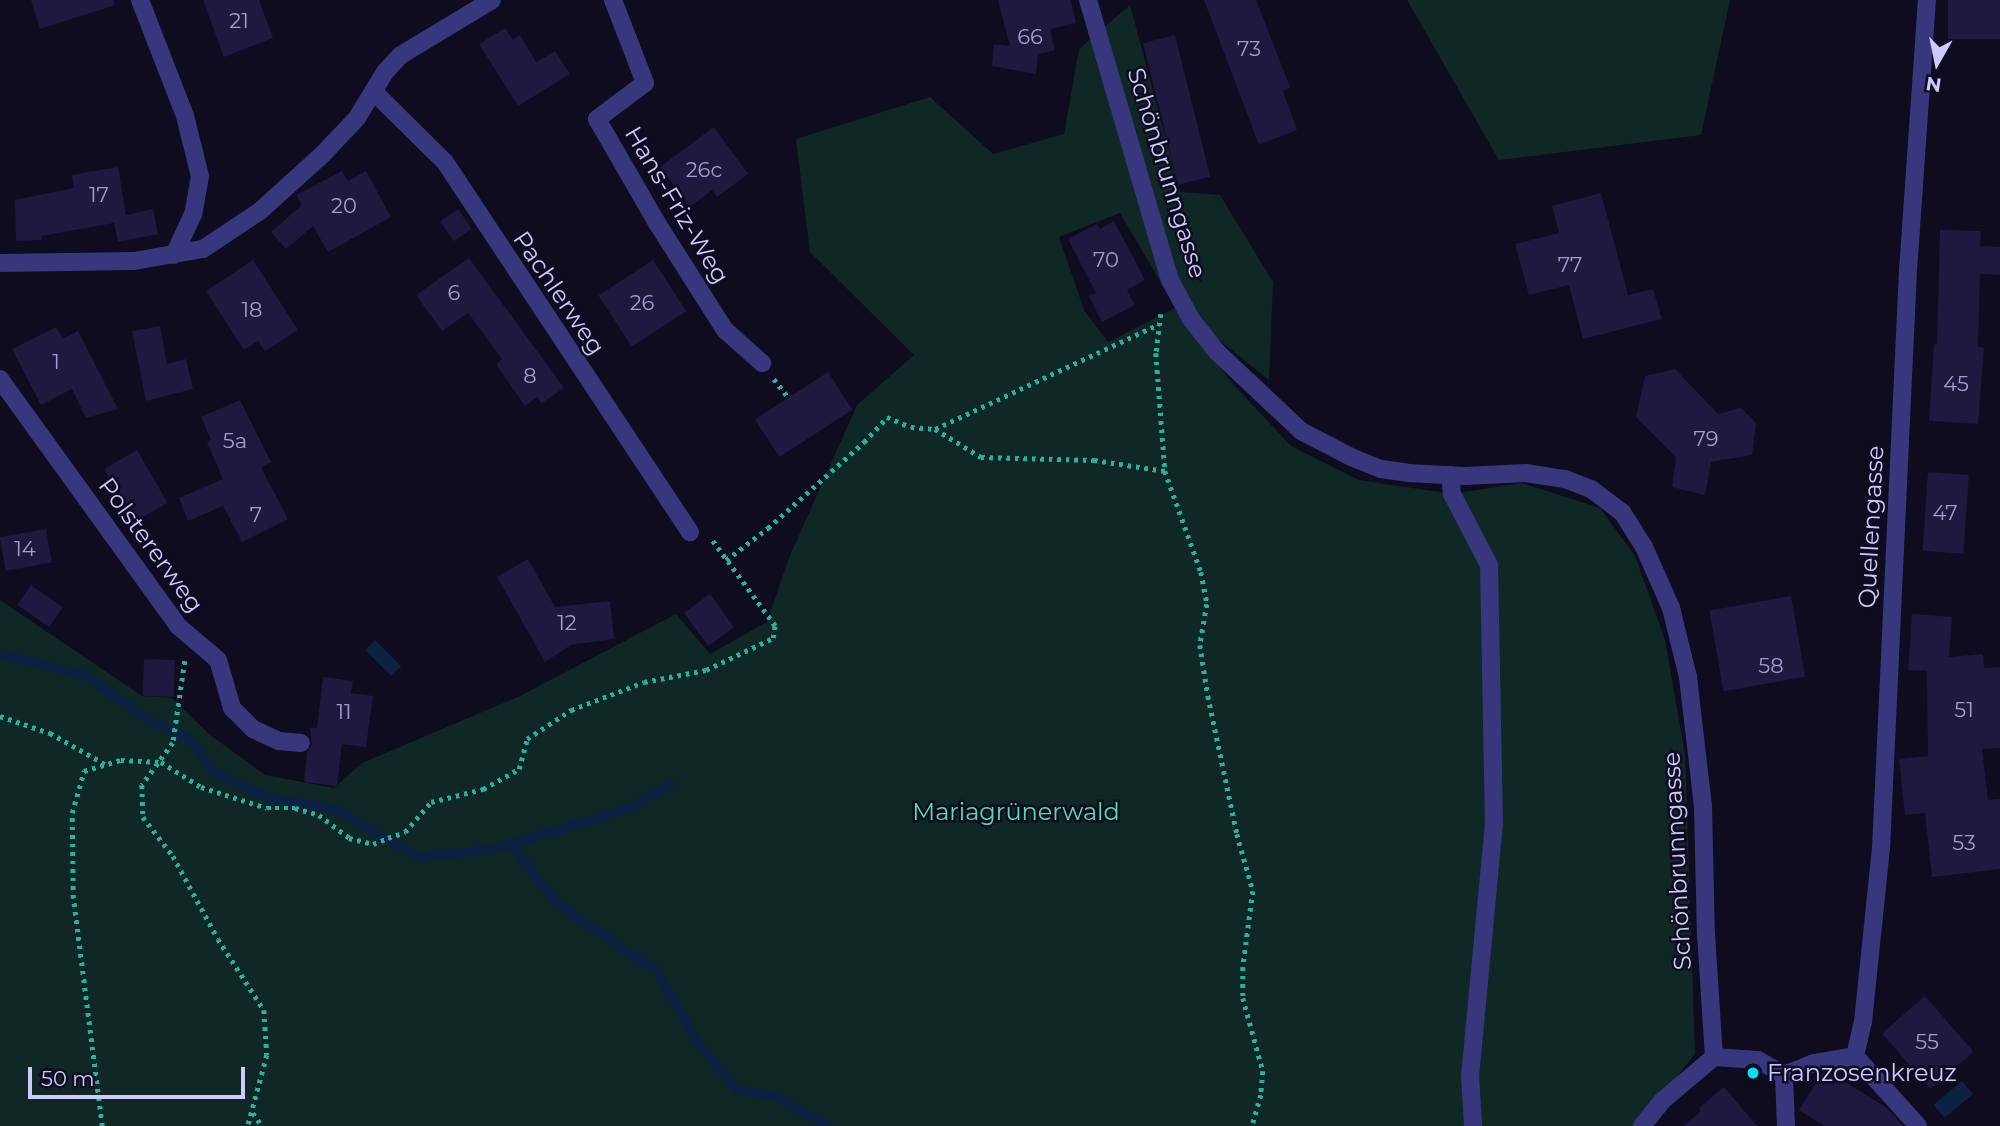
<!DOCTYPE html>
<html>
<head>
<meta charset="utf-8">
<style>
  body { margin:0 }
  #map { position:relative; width:2000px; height:1126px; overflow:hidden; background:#0e0c1e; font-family:Montserrat,sans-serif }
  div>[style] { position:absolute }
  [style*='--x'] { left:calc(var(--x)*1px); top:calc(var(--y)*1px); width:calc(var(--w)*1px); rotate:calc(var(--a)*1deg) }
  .green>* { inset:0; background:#0f2826 }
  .water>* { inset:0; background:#0c2242; transform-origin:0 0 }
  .stream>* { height:9px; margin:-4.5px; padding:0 4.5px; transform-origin:4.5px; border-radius:4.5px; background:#0c2242 }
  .building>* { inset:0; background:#1f183f; transform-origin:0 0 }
  .path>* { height:4.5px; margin-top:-2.25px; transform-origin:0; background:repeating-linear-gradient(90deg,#2daea3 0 3.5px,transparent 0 8.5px) }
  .minor>* { height:18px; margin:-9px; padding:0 9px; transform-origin:9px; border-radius:9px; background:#38377d }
  .dots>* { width:19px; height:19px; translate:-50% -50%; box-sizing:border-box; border:4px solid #0e0c1e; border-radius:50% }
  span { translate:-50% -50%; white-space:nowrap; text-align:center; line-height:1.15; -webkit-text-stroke:5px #0e0c1e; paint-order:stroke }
  .number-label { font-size:21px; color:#a29dcf }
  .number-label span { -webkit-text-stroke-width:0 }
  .street-label { font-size:24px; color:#cec9ff }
  .park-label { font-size:24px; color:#56ddb8 }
  .poi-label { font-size:24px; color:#cec9ff }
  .left { translate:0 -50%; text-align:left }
  .north { position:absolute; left:1902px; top:28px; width:70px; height:70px; -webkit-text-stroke:5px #0e0c1e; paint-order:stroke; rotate:189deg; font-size:19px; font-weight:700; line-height:28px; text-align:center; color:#cec9ff }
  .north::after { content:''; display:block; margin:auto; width:24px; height:32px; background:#cec9ff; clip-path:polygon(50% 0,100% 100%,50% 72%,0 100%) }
  .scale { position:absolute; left:28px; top:1067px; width:217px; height:32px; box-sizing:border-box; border:4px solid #cec9ff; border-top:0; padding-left:9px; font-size:21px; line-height:24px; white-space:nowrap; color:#cec9ff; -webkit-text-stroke:5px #0e0c1e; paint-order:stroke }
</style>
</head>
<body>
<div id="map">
  <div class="green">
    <div style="clip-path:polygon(1407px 0,1730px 0,1701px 135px,1499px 160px)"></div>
    <div style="clip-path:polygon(1130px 5px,1180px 192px,1220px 195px,1273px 282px,1269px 380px,1173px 303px,1120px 213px,1059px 237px,1084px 310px,1108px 342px,1175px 308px,1231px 382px,1291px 446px,1359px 480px,1452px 494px,1522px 483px,1600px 508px,1635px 556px,1665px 640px,1685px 754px,1695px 1054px,1637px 1126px,0 1126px,0 600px,142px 696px,172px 698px,210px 735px,265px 775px,334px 788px,362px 763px,520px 696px,676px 614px,710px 654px,767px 622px,789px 558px,857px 405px,914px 355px,810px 252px,796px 139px,930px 97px,993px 154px,1064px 134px,1079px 49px)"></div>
  </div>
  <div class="water">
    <div style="left:375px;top:640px;width:37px;height:14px;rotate:45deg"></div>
    <div style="left:1962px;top:1081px;width:17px;height:37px;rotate:50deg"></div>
  </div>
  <div class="stream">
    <div style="--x:0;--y:654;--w:88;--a:13.9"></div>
    <div style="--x:85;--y:675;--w:78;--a:35.1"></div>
    <div style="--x:149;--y:720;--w:44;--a:24.2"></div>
    <div style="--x:189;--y:738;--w:42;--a:54.8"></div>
    <div style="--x:213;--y:772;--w:60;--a:24.8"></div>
    <div style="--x:267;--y:797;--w:68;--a:10.2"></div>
    <div style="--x:334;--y:809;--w:98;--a:29.2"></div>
    <div style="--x:420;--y:857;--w:77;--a:-6.8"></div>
    <div style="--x:496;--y:848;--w:138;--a:-16.9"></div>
    <div style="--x:628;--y:808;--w:49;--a:-29.2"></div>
    <div style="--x:510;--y:843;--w:76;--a:52.5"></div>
    <div style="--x:556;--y:903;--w:122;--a:34"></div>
    <div style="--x:657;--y:971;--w:77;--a:61.1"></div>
    <div style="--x:694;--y:1038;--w:66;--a:50.5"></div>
    <div style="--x:736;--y:1089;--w:40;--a:10"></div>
    <div style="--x:775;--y:1096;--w:61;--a:29.5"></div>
  </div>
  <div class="building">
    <div style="clip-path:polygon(31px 0,114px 0,115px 5px,40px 29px)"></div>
    <div style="clip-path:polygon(203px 0,259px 0,273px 38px,224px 57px)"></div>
    <div style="clip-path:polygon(998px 0,1071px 0,1076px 23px,1050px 29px,1055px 50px,1038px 54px,1036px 74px,992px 66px,994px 44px,1010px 46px)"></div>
    <div style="clip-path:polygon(1204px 0,1256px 0,1290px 87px,1283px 91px,1297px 130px,1259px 145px)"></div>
    <div style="left:1948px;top:0;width:52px;height:39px"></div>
    <div style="clip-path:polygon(505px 28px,513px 40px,520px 35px,536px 62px,555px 51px,570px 74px,518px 106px,479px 44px)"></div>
    <div style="left:1175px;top:35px;width:146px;height:33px;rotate:76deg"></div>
    <div style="clip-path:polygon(714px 127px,748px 174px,717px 197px,712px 190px,690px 207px,660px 167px)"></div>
    <div style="clip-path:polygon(118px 167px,126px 215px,153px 209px,158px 234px,118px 242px,114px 223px,41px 236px,42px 240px,16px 241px,15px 200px,74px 188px,72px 175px)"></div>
    <div style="clip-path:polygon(342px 171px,348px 181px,366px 171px,391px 217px,328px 252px,313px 226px,286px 249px,271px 232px,302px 205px,296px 195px)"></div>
    <div style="clip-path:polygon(1601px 193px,1628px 295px,1653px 289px,1662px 319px,1583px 339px,1569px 285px,1529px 295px,1515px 244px,1559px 233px,1552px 206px)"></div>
    <div style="left:458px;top:209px;width:24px;height:22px;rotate:55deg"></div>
    <div style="clip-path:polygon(1114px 221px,1145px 280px,1127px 290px,1135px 305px,1102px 322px,1089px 296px,1096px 293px,1068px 239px,1097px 224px,1100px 229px)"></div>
    <div style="clip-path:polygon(1940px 230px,1981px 231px,1980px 246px,2000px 247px,2000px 275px,1980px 274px,1978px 347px,1984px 348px,1978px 424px,1929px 421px,1934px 344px,1937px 345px)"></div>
    <div style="clip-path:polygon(469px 258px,564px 388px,542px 403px,537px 397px,525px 406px,496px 364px,502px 359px,468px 313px,442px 331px,416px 295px)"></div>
    <div style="clip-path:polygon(253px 260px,298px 330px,265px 351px,258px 341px,244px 350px,206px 291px)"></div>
    <div style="left:653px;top:260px;width:61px;height:65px;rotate:57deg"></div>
    <div style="clip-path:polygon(160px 326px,167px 364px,186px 359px,193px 389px,146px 401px,132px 331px)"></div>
    <div style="clip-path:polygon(56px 327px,63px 339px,78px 331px,118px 409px,86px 418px,72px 389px,41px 405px,12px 349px)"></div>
    <div style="clip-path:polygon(1675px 369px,1718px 414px,1741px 408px,1756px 423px,1752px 455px,1711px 462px,1705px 495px,1672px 487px,1676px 457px,1636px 417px,1645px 376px)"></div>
    <div style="left:828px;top:372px;width:45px;height:87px;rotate:57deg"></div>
    <div style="clip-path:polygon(240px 400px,271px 462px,261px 467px,288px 519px,242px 542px,223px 506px,188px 521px,179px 498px,223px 479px,207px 442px,211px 440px,201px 417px)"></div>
    <div style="left:137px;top:450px;width:61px;height:38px;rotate:60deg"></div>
    <div style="left:1928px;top:472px;width:41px;height:79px;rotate:4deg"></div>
    <div style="left:46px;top:529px;width:34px;height:47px;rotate:80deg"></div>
    <div style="clip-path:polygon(528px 559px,555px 607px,610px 601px,614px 639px,571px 645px,545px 662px,497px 577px)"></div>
    <div style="left:31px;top:585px;width:39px;height:24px;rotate:35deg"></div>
    <div style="left:710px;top:594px;width:41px;height:32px;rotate:54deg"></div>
    <div style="left:1791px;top:596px;width:82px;height:83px;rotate:80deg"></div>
    <div style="clip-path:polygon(1912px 614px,1952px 617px,1949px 657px,1983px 654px,1984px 668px,2000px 667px,2000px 748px,1982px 749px,1988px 800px,2000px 799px,2000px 869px,1932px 877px,1925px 813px,1905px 815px,1899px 759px,1928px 756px,1927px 671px,1908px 670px)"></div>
    <div style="left:144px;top:659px;width:31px;height:37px;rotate:2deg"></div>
    <div style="clip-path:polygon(323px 677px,353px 681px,351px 693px,373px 696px,366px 747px,342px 744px,337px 786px,304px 782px,307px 752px,312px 745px,310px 728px,317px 728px)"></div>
    <div style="left:1925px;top:996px;width:74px;height:57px;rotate:49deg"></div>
    <div style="clip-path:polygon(1829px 1072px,1887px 1108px,1903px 1126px,1824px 1126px,1799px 1110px,1822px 1073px)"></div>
    <div style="clip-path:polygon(1724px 1087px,1757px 1126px,1684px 1126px,1701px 1111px,1699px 1108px)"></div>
  </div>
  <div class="path">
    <div style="--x:1161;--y:314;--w:39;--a:97"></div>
    <div style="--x:1156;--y:353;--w:118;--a:85.6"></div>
    <div style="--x:1165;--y:471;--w:107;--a:70.4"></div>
    <div style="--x:1201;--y:572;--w:33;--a:79"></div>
    <div style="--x:1207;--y:604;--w:42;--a:99.7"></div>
    <div style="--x:1200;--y:645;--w:52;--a:81.1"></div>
    <div style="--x:1208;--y:696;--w:141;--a:78.1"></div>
    <div style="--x:1237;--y:834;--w:59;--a:74.3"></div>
    <div style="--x:1253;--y:891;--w:77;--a:97.5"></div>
    <div style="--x:1243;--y:967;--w:31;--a:90"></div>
    <div style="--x:1243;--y:998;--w:76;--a:74.7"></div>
    <div style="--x:1263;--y:1071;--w:24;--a:95"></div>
    <div style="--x:1261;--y:1095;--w:32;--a:106"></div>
    <div style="--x:774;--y:379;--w:23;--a:52"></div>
    <div style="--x:935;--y:429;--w:54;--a:31.3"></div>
    <div style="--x:981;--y:457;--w:113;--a:1.5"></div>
    <div style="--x:1094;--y:460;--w:72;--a:8.8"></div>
    <div style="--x:726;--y:560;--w:53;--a:-37.3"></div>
    <div style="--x:768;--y:528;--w:129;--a:-41.9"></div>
    <div style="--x:864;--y:442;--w:34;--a:-47"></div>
    <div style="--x:887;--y:417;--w:26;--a:23"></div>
    <div style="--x:911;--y:427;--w:24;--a:5"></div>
    <div style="--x:935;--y:429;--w:247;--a:-25.1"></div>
    <div style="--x:185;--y:661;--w:83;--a:98.3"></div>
    <div style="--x:173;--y:743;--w:52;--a:126.4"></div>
    <div style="--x:142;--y:785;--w:32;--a:88"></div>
    <div style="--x:143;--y:817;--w:49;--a:52.4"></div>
    <div style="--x:173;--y:856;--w:94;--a:61.5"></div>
    <div style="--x:218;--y:939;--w:85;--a:57.1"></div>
    <div style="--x:264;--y:1010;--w:45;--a:86.2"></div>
    <div style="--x:267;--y:1055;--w:73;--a:105"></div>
    <div style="--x:0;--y:716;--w:53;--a:18.8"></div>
    <div style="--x:50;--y:733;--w:63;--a:29.4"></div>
    <div style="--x:253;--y:1113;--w:16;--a:55"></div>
    <div style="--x:102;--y:1126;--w:230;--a:-97.2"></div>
    <div style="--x:73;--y:898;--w:85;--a:-90.7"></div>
    <div style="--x:72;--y:813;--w:44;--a:-74.1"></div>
    <div style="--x:84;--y:771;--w:39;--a:-17"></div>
    <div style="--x:121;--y:760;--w:40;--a:2.9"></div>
    <div style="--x:161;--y:762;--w:47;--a:32"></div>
    <div style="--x:201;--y:787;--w:69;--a:17.7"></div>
    <div style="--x:267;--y:808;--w:28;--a:0"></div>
    <div style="--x:295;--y:808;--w:25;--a:16"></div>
    <div style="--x:319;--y:815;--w:38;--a:37"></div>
    <div style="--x:349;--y:838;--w:25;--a:14"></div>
    <div style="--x:373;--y:844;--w:16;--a:-22"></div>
    <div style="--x:388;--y:838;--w:18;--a:-19"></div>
    <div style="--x:405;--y:832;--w:40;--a:-49"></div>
    <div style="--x:431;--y:802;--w:54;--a:-14"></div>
    <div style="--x:483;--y:789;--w:41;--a:-29.1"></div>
    <div style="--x:519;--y:769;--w:31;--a:-75"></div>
    <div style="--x:527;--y:739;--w:53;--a:-33.4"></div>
    <div style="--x:571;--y:710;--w:78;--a:-21"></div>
    <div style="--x:644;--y:682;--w:63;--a:-11"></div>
    <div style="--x:706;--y:670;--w:74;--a:-25.5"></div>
    <div style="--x:773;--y:638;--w:12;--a:-81"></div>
    <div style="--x:775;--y:626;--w:108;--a:-126.3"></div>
  </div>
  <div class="minor">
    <div style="--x:140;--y:0;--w:124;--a:68.8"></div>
    <div style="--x:185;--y:116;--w:62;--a:76"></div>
    <div style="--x:200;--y:176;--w:39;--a:100"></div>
    <div style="--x:193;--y:214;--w:45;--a:114.9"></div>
    <div style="--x:613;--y:0;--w:89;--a:68.9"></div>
    <div style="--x:645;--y:83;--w:60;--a:143.1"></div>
    <div style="--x:597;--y:119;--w:120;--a:60"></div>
    <div style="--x:657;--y:223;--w:127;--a:57.6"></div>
    <div style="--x:725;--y:330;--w:50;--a:41.7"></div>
    <div style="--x:1088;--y:0;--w:292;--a:73.7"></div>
    <div style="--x:1170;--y:280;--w:44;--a:61.7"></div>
    <div style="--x:1191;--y:319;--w:42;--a:51.8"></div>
    <div style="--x:1217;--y:352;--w:115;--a:43.2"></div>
    <div style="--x:1301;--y:431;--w:56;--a:27.5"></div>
    <div style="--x:1351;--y:457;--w:32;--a:22"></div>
    <div style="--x:1381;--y:469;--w:27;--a:8"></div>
    <div style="--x:1408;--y:473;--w:56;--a:3.1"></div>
    <div style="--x:1464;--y:476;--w:62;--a:-2.8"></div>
    <div style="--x:1526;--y:473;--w:39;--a:9"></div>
    <div style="--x:1565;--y:479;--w:28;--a:21"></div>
    <div style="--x:1591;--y:489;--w:39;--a:37"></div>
    <div style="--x:1622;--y:512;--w:41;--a:57.8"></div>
    <div style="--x:1644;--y:547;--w:67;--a:66.1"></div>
    <div style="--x:1671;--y:608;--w:71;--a:76.2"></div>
    <div style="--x:1688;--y:677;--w:130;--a:83.4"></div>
    <div style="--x:1703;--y:806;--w:128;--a:88.7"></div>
    <div style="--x:1706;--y:934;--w:123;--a:86.3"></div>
    <div style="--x:375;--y:93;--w:98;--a:44.6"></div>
    <div style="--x:445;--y:162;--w:444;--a:56.5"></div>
    <div style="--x:0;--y:263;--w:134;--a:-0.9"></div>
    <div style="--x:134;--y:261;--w:70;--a:-9.9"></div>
    <div style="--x:203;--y:249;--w:69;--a:-33.7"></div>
    <div style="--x:260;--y:211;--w:85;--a:-42.1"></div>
    <div style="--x:323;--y:154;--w:50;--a:-46.6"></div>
    <div style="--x:357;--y:118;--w:54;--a:-58.7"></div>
    <div style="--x:385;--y:72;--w:23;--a:-47"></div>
    <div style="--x:401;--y:55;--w:106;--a:-31.1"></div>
    <div style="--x:0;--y:379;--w:304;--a:54.2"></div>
    <div style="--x:178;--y:626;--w:52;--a:40.4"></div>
    <div style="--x:218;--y:660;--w:50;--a:73.7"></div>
    <div style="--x:232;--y:708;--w:30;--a:45"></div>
    <div style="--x:253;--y:729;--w:29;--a:25"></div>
    <div style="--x:279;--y:741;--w:22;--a:5"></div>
    <div style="--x:1450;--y:475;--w:19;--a:84"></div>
    <div style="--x:1452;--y:494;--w:80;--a:62.5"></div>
    <div style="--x:1489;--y:565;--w:258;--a:88.9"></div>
    <div style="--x:1494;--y:823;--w:253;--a:95.4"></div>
    <div style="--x:1470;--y:1075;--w:51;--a:86.6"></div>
    <div style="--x:1855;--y:1056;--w:35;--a:-77"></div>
    <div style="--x:1863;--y:1022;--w:174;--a:-84.1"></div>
    <div style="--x:1881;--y:849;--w:579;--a:-87.33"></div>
    <div style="--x:1908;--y:271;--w:272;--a:-86"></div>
    <div style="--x:1855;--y:1056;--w:94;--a:48"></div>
    <div style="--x:1714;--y:1057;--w:44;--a:3.9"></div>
    <div style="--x:1758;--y:1060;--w:30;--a:30"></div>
    <div style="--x:1784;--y:1075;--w:32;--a:-22"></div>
    <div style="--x:1814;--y:1063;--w:42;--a:-9.7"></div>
    <div style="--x:1784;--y:1075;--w:51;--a:87.8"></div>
    <div style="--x:1642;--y:1126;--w:32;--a:-51"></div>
    <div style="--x:1662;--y:1101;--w:68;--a:-40.2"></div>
  </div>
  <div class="dots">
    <div style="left:1753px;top:1073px;background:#01e1f2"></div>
  </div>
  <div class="number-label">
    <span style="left:239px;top:21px">21</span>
    <span style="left:1030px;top:37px">66</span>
    <span style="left:1249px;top:49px">73</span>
    <span style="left:704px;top:170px">26c</span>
    <span style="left:99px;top:195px">17</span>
    <span style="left:344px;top:206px">20</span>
    <span style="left:1106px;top:260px">70</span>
    <span style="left:1570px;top:265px">77</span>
    <span style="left:454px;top:293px">6</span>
    <span style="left:642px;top:303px">26</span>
    <span style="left:252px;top:310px">18</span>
    <span style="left:56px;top:362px">1</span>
    <span style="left:530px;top:376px">8</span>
    <span style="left:1956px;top:384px">45</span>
    <span style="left:1706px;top:439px">79</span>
    <span style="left:235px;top:441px">5a</span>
    <span style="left:1945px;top:513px">47</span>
    <span style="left:256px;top:515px">7</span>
    <span style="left:25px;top:549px">14</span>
    <span style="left:567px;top:623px">12</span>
    <span style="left:1771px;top:666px">58</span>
    <span style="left:1964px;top:710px">51</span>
    <span style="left:344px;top:712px">11</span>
    <span style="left:1964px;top:843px">53</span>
    <span style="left:1927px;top:1042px">55</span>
  </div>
  <div class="street-label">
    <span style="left:1167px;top:173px;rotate:73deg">Schönbrunngasse</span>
    <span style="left:677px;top:205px;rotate:59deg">Hans-Friz-Weg</span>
    <span style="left:559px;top:293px;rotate:56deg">Pachlerweg</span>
    <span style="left:1871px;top:527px;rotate:-87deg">Quellengasse</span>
    <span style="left:151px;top:545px;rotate:54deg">Polstererweg</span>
    <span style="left:1677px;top:861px;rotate:-93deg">Schönbrunngasse</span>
  </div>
  <div class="park-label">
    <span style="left:1016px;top:812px">Mariagrünerwald</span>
  </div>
  <div class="poi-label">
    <span class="left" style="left:1767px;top:1073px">Franzosenkreuz</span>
  </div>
  <div class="north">N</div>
  <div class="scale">50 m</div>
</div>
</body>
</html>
